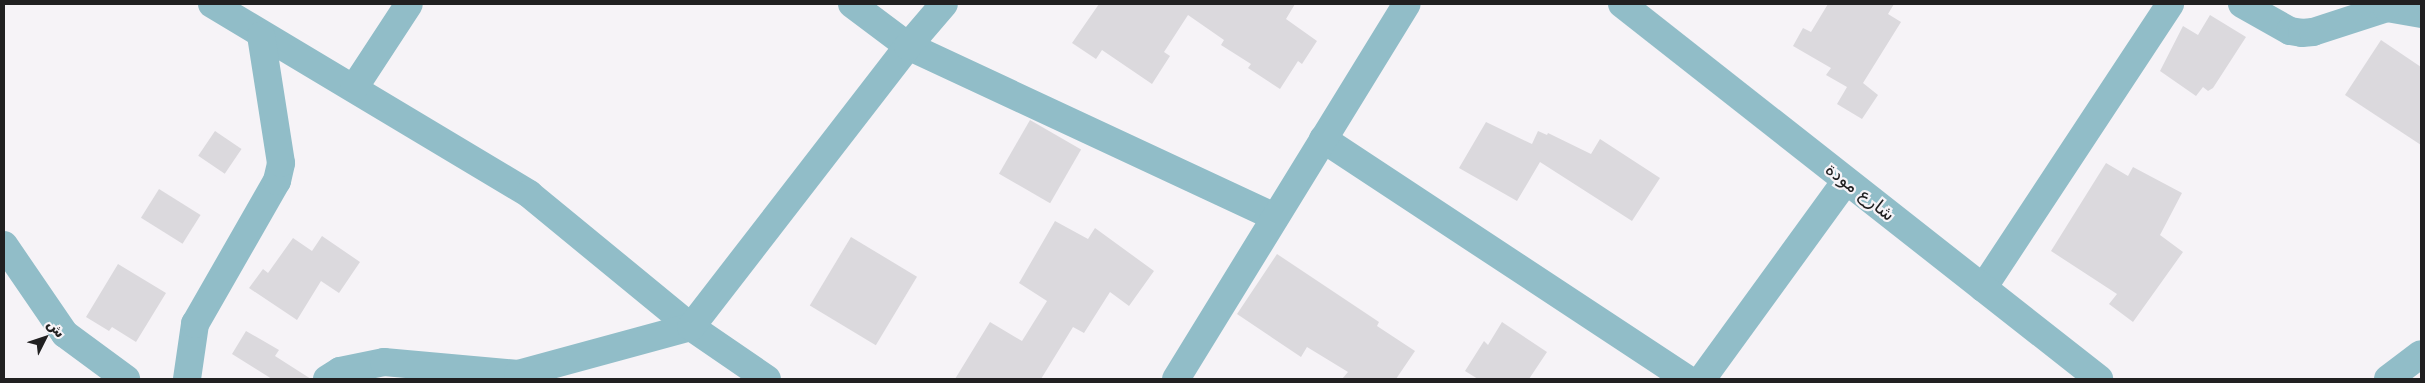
<!DOCTYPE html>
<html>
<head>
<meta charset="utf-8">
<style>
  body { margin:0 }
  #map { position:relative; width:2425px; height:383px; overflow:hidden; background:#f6f3f7; font-family:"DejaVu Sans","Noto Naskh Arabic",sans-serif }
  div>[style] { position:absolute }
  [style*='--x'] { left:calc(var(--x)*1px); top:calc(var(--y)*1px); width:calc(var(--w)*1px); rotate:calc(var(--a)*1deg) }
  .building>* { inset:0; background:#dbd9dd; transform-origin:0 0 }
  .minor>* { height:28px; margin:-14px; padding:0 14px; transform-origin:14px; border-radius:14px; background:#91bdc8 }
  .tertiary>* { height:28px; margin:-14px; padding:0 14px; transform-origin:14px; border-radius:14px; background:#91bdc8 }
  span { translate:-50% -50%; white-space:nowrap; text-align:center; line-height:1.15; -webkit-text-stroke:4.5px #f6f3f7; paint-order:stroke }
  .street-label { font-size:18px; color:#212021 }
  .frame { position:absolute; inset:0; border:5px solid #212021; pointer-events:none }
  .north { position:absolute; left:20px; top:313px; width:50px; height:50px; -webkit-text-stroke:4px #f6f3f7; paint-order:stroke; rotate:49deg; font-size:14px; font-weight:700; line-height:20px; text-align:center; color:#212021 }
  .north::after { content:''; display:block; margin:auto; width:18px; height:22px; background:#212021; clip-path:polygon(50% 0,100% 100%,50% 72%,0 100%) }
</style>
</head>
<body>
<div id="map">
  <div class="building">
    <div style="clip-path:polygon(1099px 4px,1295px 4px,1286px 19px,1317px 41px,1302px 64px,1298px 61px,1280px 89px,1248px 68px,1251px 64px,1221px 45px,1224px 40px,1188px 15px,1164px 52px,1170px 56px,1152px 84px,1102px 50px,1096px 59px,1072px 43px)"></div>
    <div style="clip-path:polygon(1828px 4px,1894px 4px,1888px 14px,1901px 22px,1863px 83px,1878px 95px,1862px 119px,1837px 104px,1847px 87px,1826px 75px,1831px 68px,1793px 46px,1803px 28px,1811px 32px)"></div>
    <div style="clip-path:polygon(2210px 15px,2246px 37px,2213px 88px,2208px 91px,2203px 87px,2196px 96px,2160px 71px,2183px 26px,2198px 35px)"></div>
    <div style="clip-path:polygon(2381px 40px,2421px 67px,2421px 145px,2345px 95px)"></div>
    <div style="left:1030px;top:120px;width:59px;height:62px;rotate:30deg"></div>
    <div style="clip-path:polygon(1486px 122px,1532px 144px,1538px 131px,1547px 135px,1548px 133px,1591px 154px,1600px 139px,1660px 178px,1632px 221px,1540px 162px,1517px 201px,1459px 168px)"></div>
    <div style="left:215px;top:131px;width:32px;height:30px;rotate:34deg"></div>
    <div style="clip-path:polygon(2106px 163px,2128px 176px,2133px 167px,2182px 193px,2160px 235px,2183px 252px,2133px 322px,2109px 304px,2117px 294px,2051px 251px)"></div>
    <div style="left:159px;top:189px;width:49px;height:34px;rotate:32deg"></div>
    <div style="clip-path:polygon(1055px 221px,1088px 239px,1095px 228px,1154px 271px,1129px 306px,1110px 292px,1084px 333px,1073px 327px,1041px 379px,955px 379px,990px 322px,1022px 341px,1047px 301px,1019px 283px)"></div>
    <div style="clip-path:polygon(322px 236px,360px 262px,339px 293px,321px 281px,297px 320px,249px 288px,263px 269px,268px 273px,293px 238px,312px 251px)"></div>
    <div style="left:851px;top:237px;width:77px;height:80px;rotate:31deg"></div>
    <div style="clip-path:polygon(1277px 254px,1379px 322px,1377px 326px,1415px 351px,1396px 379px,1342px 379px,1348px 372px,1307px 347px,1301px 357px,1237px 314px)"></div>
    <div style="clip-path:polygon(118px 264px,166px 293px,136px 342px,112px 327px,109px 331px,86px 317px)"></div>
    <div style="clip-path:polygon(1502px 322px,1547px 352px,1529px 379px,1478px 379px,1465px 371px,1484px 341px,1488px 345px)"></div>
    <div style="clip-path:polygon(246px 331px,279px 350px,275px 356px,311px 379px,272px 379px,232px 354px)"></div>
  </div>
  <div class="minor">
    <div style="--x:212;--y:4;--w:370;--a:30.9"></div>
    <div style="--x:529;--y:194;--w:210;--a:39.4"></div>
    <div style="--x:691;--y:327;--w:92;--a:34.4"></div>
    <div style="--x:852;--y:4;--w:70;--a:36.9"></div>
    <div style="--x:908;--y:46;--w:405;--a:25"></div>
    <div style="--x:2242;--y:4;--w:55;--a:29.4"></div>
    <div style="--x:2290;--y:31;--w:12;--a:9"></div>
    <div style="--x:2302;--y:33;--w:11;--a:-5"></div>
    <div style="--x:2313;--y:32;--w:78;--a:-18"></div>
    <div style="--x:2387;--y:8;--w:35;--a:10"></div>
    <div style="--x:354;--y:88;--w:100;--a:-56.8"></div>
    <div style="--x:1323;--y:139;--w:436;--a:33.4"></div>
    <div style="--x:4;--y:245;--w:108;--a:55.6"></div>
    <div style="--x:65;--y:334;--w:76;--a:36.4"></div>
    <div style="--x:1983;--y:288;--w:340;--a:-56.6"></div>
    <div style="--x:187;--y:379;--w:56;--a:-81.7"></div>
    <div style="--x:195;--y:324;--w:165;--a:-60.2"></div>
    <div style="--x:277;--y:181;--w:18;--a:-77"></div>
    <div style="--x:281;--y:163;--w:129;--a:-98.9"></div>
    <div style="--x:327;--y:379;--w:15;--a:-32"></div>
    <div style="--x:340;--y:371;--w:45;--a:-11.6"></div>
    <div style="--x:384;--y:362;--w:135;--a:5.1"></div>
    <div style="--x:518;--y:374;--w:179;--a:-15.2"></div>
    <div style="--x:691;--y:327;--w:355;--a:-52.3"></div>
    <div style="--x:908;--y:46;--w:55;--a:-49.4"></div>
    <div style="--x:1176;--y:379;--w:440;--a:-58.4"></div>
    <div style="--x:1702;--y:379;--w:245;--a:-54"></div>
    <div style="--x:2388;--y:379;--w:41;--a:-37.1"></div>
  </div>
  <div class="tertiary">
    <div style="--x:1622;--y:4;--w:607;--a:38.17"></div>
  </div>
  <div class="street-label">
    <span style="left:1860px;top:192px;rotate:38deg">شارع مودة</span>
  </div>
  <div class="frame"></div>
  <div class="north">ش</div>
</div>
</body>
</html>
